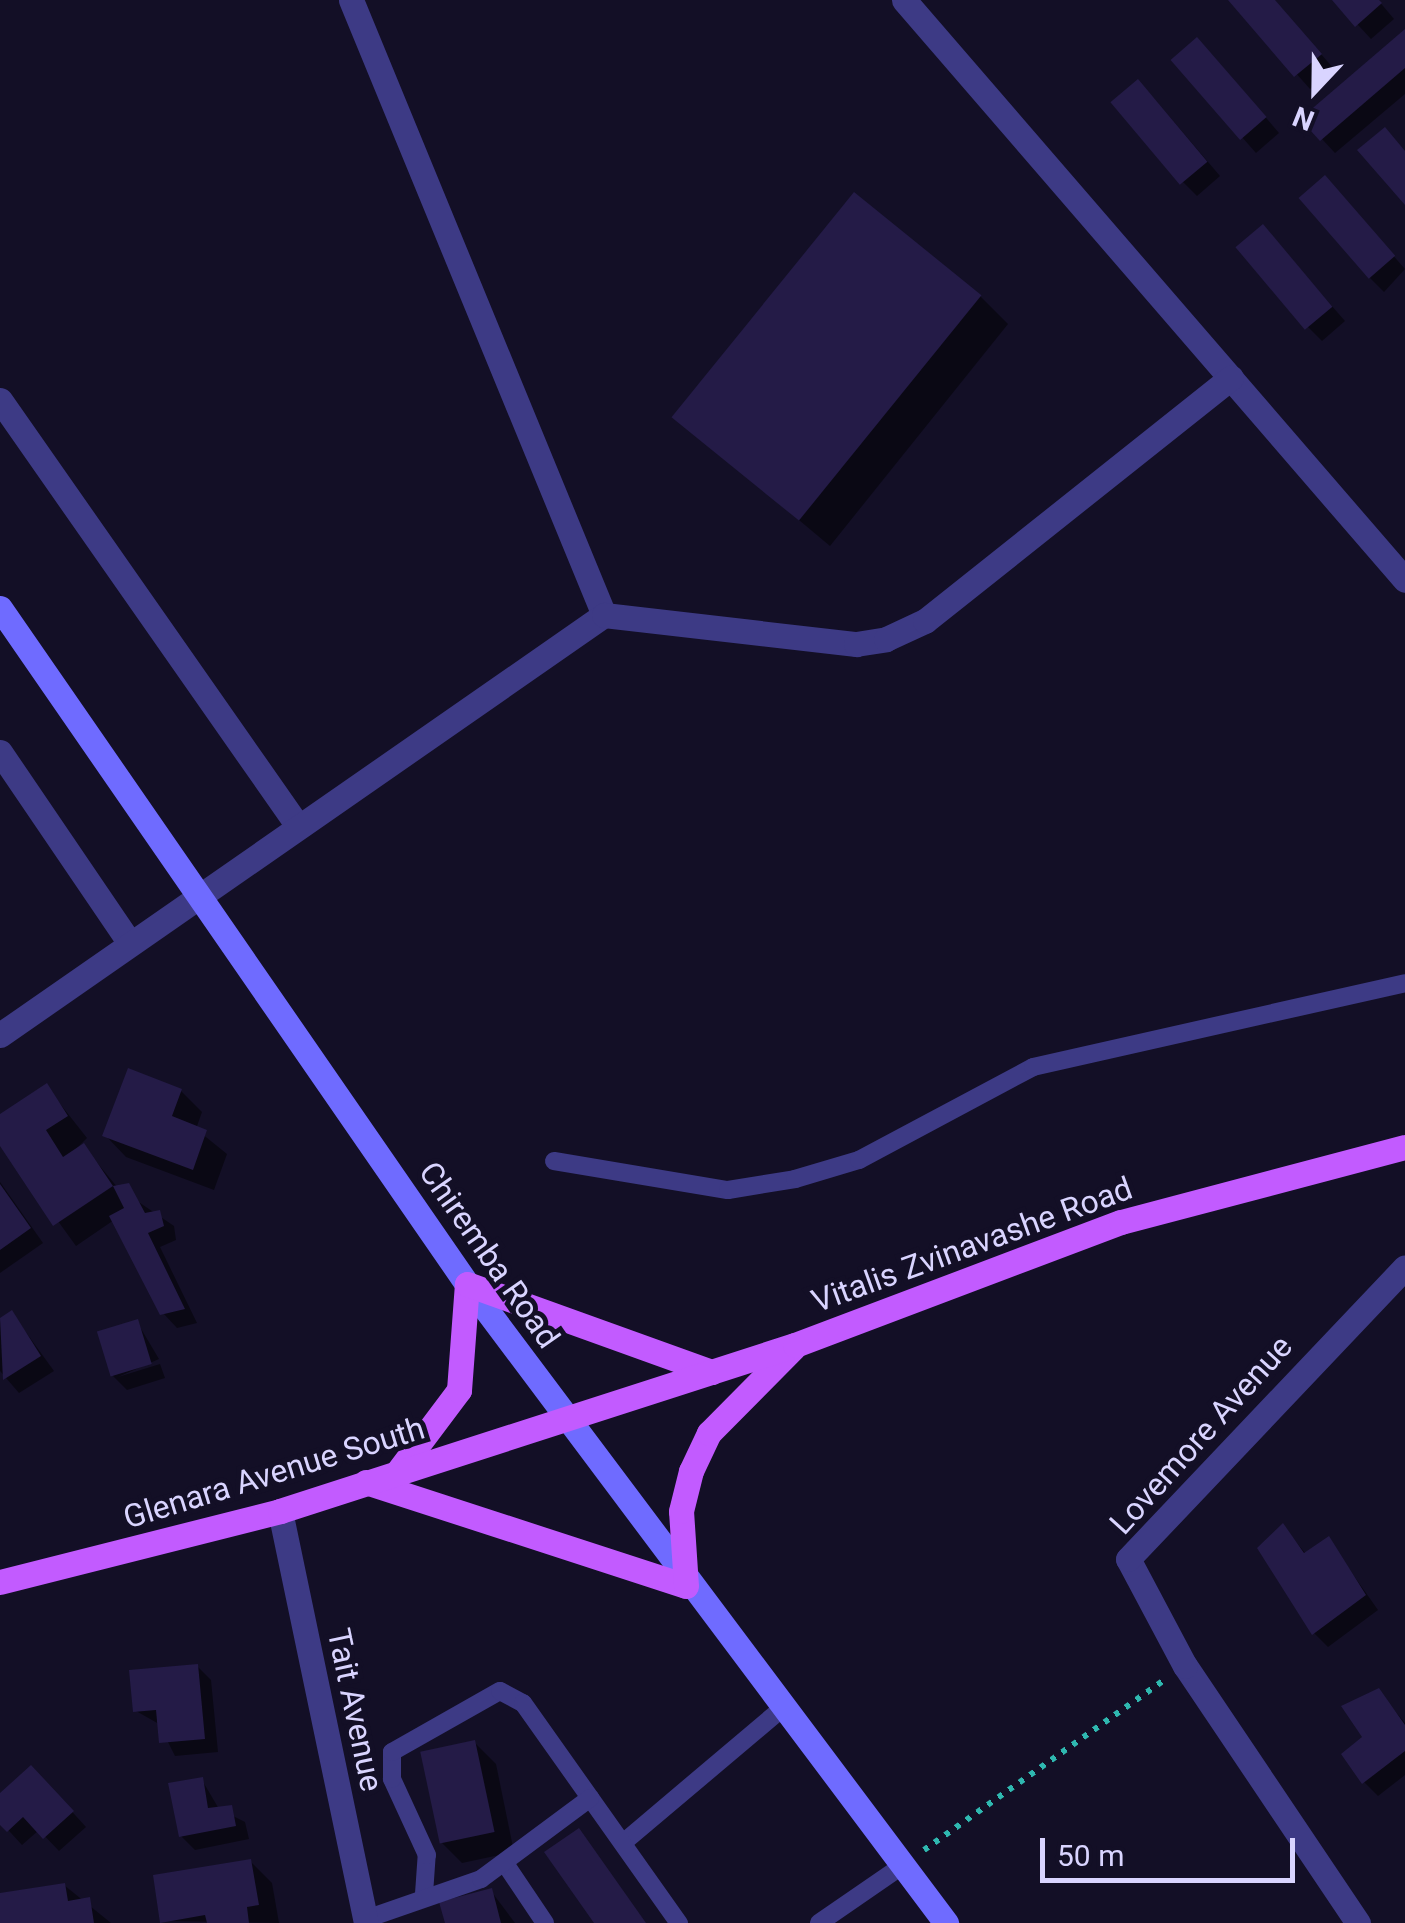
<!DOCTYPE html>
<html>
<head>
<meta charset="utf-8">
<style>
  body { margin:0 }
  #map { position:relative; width:1405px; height:1923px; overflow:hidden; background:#130f26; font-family:Roboto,sans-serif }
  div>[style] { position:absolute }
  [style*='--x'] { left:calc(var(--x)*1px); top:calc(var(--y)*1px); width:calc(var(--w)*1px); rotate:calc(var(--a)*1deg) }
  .shadow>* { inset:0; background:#0007 }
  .building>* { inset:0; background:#241b47; transform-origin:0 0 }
  .path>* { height:6px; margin-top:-3px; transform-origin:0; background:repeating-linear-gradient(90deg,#2fb8b0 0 5px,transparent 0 13px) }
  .service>* { height:18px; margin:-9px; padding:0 9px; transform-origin:9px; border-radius:9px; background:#3d3a85 }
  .minor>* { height:25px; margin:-12.5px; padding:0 12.5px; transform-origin:12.5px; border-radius:12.5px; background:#3d3a85 }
  .secondary>* { height:25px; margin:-12.5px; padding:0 12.5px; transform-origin:12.5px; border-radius:12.5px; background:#6f6bff }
  .primary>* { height:25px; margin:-12.5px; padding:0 12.5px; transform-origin:12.5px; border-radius:12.5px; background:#c25bff }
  span { translate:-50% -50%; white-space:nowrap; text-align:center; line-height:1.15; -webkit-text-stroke:10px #130f26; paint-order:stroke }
  .street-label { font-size:32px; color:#d9d4ff }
  .north { position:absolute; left:1265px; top:40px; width:100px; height:100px; -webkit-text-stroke:8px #130f26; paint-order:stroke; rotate:202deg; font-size:28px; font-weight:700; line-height:40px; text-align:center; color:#d9d4ff }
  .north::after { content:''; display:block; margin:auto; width:35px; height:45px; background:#d9d4ff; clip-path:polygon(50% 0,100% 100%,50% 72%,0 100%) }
  .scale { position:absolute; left:1040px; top:1838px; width:255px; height:45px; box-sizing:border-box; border:5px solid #d9d4ff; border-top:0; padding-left:12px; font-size:30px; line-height:35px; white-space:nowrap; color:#d9d4ff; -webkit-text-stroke:8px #130f26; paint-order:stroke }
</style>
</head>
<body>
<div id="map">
  <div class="shadow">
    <div style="clip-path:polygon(1231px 0,1274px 0,1334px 69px,1310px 89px)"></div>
    <div style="clip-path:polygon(1335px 0,1378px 0,1394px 19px,1371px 39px)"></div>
    <div style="clip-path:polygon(1405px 32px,1405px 94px,1335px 153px,1322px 139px)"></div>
    <div style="clip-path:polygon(1211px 54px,1279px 133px,1256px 153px,1174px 60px)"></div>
    <div style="clip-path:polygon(1152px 96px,1220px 176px,1197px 196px,1183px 182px)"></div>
    <div style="clip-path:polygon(1338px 193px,1405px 269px,1384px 292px,1370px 278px)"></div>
    <div style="clip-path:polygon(1276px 242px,1345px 321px,1322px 341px,1308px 327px)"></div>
    <div style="clip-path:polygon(980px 296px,1008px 324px,830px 546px,677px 418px)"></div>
    <div style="clip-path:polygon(46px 1086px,87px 1138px,68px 1157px,84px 1147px,118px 1188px,174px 1226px,176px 1240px,160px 1247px,197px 1323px,177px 1328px,163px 1313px,114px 1220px,76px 1246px,0 1141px,0 1117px)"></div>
    <div style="clip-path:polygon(181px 1091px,202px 1112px,196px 1129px,227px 1154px,214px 1190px,126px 1157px,105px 1135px)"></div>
    <div style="clip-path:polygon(0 1182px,43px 1243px,0 1273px)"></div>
    <div style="clip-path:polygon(12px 1313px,54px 1371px,19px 1393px,0 1371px,0 1321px)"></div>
    <div style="clip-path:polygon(137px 1322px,159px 1359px,118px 1377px,160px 1364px,165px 1378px,127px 1390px,113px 1376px)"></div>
    <div style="clip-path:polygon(1283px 1526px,1306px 1554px,1328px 1539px,1378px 1610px,1328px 1647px,1314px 1633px)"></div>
    <div style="clip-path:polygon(197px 1666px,211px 1680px,218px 1752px,175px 1756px,159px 1724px,136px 1711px)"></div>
    <div style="clip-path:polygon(1378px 1691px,1405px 1723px,1405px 1775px,1378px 1796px,1364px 1782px)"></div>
    <div style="clip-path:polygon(475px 1743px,496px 1764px,514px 1852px,462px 1863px,441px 1842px)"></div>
    <div style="clip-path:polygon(202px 1780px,219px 1809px,245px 1822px,249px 1839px,195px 1850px,181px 1836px)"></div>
    <div style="clip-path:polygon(45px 1782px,86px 1827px,59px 1851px,39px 1830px,22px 1845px,0 1821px,0 1796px)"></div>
    <div style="clip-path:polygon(251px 1862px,272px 1883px,279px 1923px,163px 1921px)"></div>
    <div style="clip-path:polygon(64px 1885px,111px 1923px,1px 1923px,0 1895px)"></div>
    <div style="clip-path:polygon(491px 1891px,515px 1923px,448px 1923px)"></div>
  </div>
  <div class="building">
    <div style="clip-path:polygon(1228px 0,1275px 0,1322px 54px,1294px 77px)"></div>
    <div style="clip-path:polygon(1332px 0,1379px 0,1382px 3px,1355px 27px)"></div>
    <div style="clip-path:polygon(1405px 29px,1405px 68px,1320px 141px,1300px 119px)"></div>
    <div style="left:1197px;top:37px;width:106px;height:35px;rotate:49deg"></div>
    <div style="left:1138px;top:79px;width:108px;height:36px;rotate:50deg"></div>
    <div style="clip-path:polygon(1385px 127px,1405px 151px,1405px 205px,1357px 150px)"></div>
    <div style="left:1325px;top:175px;width:107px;height:35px;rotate:49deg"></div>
    <div style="left:854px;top:192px;width:164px;height:290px;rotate:39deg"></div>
    <div style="left:1263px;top:224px;width:108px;height:36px;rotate:50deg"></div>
    <div style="clip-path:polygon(128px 1068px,182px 1089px,172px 1116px,207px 1130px,193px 1170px,102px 1136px)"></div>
    <div style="clip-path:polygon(47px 1083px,68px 1116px,46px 1130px,63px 1157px,84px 1143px,113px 1186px,53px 1226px,0 1146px,0 1114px)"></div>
    <div style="clip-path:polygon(129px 1183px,145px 1213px,160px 1210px,164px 1226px,148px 1233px,185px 1309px,160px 1315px,109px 1216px,124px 1208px,113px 1186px)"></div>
    <div style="clip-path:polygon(0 1184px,31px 1228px,0 1250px)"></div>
    <div style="clip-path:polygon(12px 1310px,41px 1356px,3px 1380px,0 1318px)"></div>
    <div style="left:138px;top:1319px;width:47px;height:43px;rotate:73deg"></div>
    <div style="clip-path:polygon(1283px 1523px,1304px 1553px,1329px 1536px,1366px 1595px,1312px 1635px,1257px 1548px)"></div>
    <div style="clip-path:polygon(198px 1664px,205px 1739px,159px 1743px,156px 1710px,133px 1712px,129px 1670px)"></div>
    <div style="clip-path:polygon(1379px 1688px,1405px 1725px,1405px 1751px,1362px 1784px,1341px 1754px,1362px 1737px,1341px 1706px)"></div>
    <div style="left:475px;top:1740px;width:94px;height:56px;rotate:78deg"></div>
    <div style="clip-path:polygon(31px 1765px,74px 1811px,43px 1839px,23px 1817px,7px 1832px,0 1825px,0 1793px)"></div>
    <div style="clip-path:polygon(203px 1777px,208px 1808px,232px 1805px,236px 1826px,179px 1837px,168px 1783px)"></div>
    <div style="clip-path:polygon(579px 1828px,646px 1923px,594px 1923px,544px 1852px)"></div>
    <div style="clip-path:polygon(251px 1859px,259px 1905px,247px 1907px,249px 1923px,207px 1923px,205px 1915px,160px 1923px,153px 1875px)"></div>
    <div style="clip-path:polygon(65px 1883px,68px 1901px,90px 1897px,94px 1923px,0 1923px,0 1893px)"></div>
    <div style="clip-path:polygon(492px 1888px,501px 1923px,445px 1923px,439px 1902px)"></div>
  </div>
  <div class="path">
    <div style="--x:924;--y:1850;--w:293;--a:-35.3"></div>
  </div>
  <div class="service">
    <div style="--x:554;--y:1161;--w:176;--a:9.5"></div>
    <div style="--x:728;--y:1190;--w:68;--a:-9.3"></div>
    <div style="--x:795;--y:1179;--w:67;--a:-16.5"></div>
    <div style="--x:859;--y:1160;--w:197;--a:-28.1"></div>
    <div style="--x:1033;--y:1067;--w:381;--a:-12.7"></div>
    <div style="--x:624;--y:1842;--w:204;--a:-40.2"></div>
    <div style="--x:506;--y:1865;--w:70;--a:56.1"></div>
    <div style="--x:424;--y:1894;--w:39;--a:-86"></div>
    <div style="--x:427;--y:1855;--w:84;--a:-114.7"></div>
    <div style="--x:392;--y:1779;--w:27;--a:-90"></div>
    <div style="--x:392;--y:1752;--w:124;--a:-29.5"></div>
    <div style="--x:500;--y:1691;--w:26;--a:28"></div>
    <div style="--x:523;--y:1703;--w:270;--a:54.7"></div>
    <div style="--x:366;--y:1919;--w:122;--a:-19.2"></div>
    <div style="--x:481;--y:1879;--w:136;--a:-36.6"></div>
    <div style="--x:819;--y:1923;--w:102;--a:-34.6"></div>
  </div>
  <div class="minor">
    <div style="--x:351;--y:0;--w:665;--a:67.64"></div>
    <div style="--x:904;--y:0;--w:766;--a:49.18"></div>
    <div style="--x:0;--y:400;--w:520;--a:55.03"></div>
    <div style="--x:0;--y:752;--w:230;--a:55.8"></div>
    <div style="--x:0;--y:1035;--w:736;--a:-34.81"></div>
    <div style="--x:604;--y:615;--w:254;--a:6.6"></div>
    <div style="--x:856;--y:644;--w:30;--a:-9"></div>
    <div style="--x:886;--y:639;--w:43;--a:-24.8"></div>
    <div style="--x:925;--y:621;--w:391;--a:-38.5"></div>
    <div style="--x:280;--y:1511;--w:421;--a:78.2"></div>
    <div style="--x:1358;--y:1923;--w:310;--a:-123.9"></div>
    <div style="--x:1185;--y:1666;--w:121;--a:-118"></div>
    <div style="--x:1128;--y:1559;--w:402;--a:-46.5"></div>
  </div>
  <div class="secondary">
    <div style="--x:0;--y:608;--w:822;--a:55.36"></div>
    <div style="--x:467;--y:1284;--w:799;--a:53.14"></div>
  </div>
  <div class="primary">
    <div style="--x:399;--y:1470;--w:100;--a:-53.1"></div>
    <div style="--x:459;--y:1390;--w:106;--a:-85.7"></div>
    <div style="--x:467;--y:1284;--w:260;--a:19.8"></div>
    <div style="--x:366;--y:1482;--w:336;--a:18"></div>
    <div style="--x:686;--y:1586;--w:75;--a:-93.8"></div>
    <div style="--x:681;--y:1511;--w:41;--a:-76"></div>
    <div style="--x:691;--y:1471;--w:42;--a:-64.7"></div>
    <div style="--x:709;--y:1433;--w:120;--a:-45.3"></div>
    <div style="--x:0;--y:1582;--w:289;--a:-14.2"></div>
    <div style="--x:280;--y:1511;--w:541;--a:-17.87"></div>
    <div style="--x:795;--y:1345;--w:348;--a:-20.7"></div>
    <div style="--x:1121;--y:1222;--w:294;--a:-14.8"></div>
  </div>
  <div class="street-label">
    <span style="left:972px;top:1245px;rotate:-20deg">Vitalis Zvinavashe Road</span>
    <span style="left:489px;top:1255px;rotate:55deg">Chiremba Road</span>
    <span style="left:1201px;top:1435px;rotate:-48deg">Lovemore Avenue</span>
    <span style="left:274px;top:1473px;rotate:-17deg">Glenara Avenue South</span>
    <span style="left:355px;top:1710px;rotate:78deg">Tait Avenue</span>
  </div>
  <div class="north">N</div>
  <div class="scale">50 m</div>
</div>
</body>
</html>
